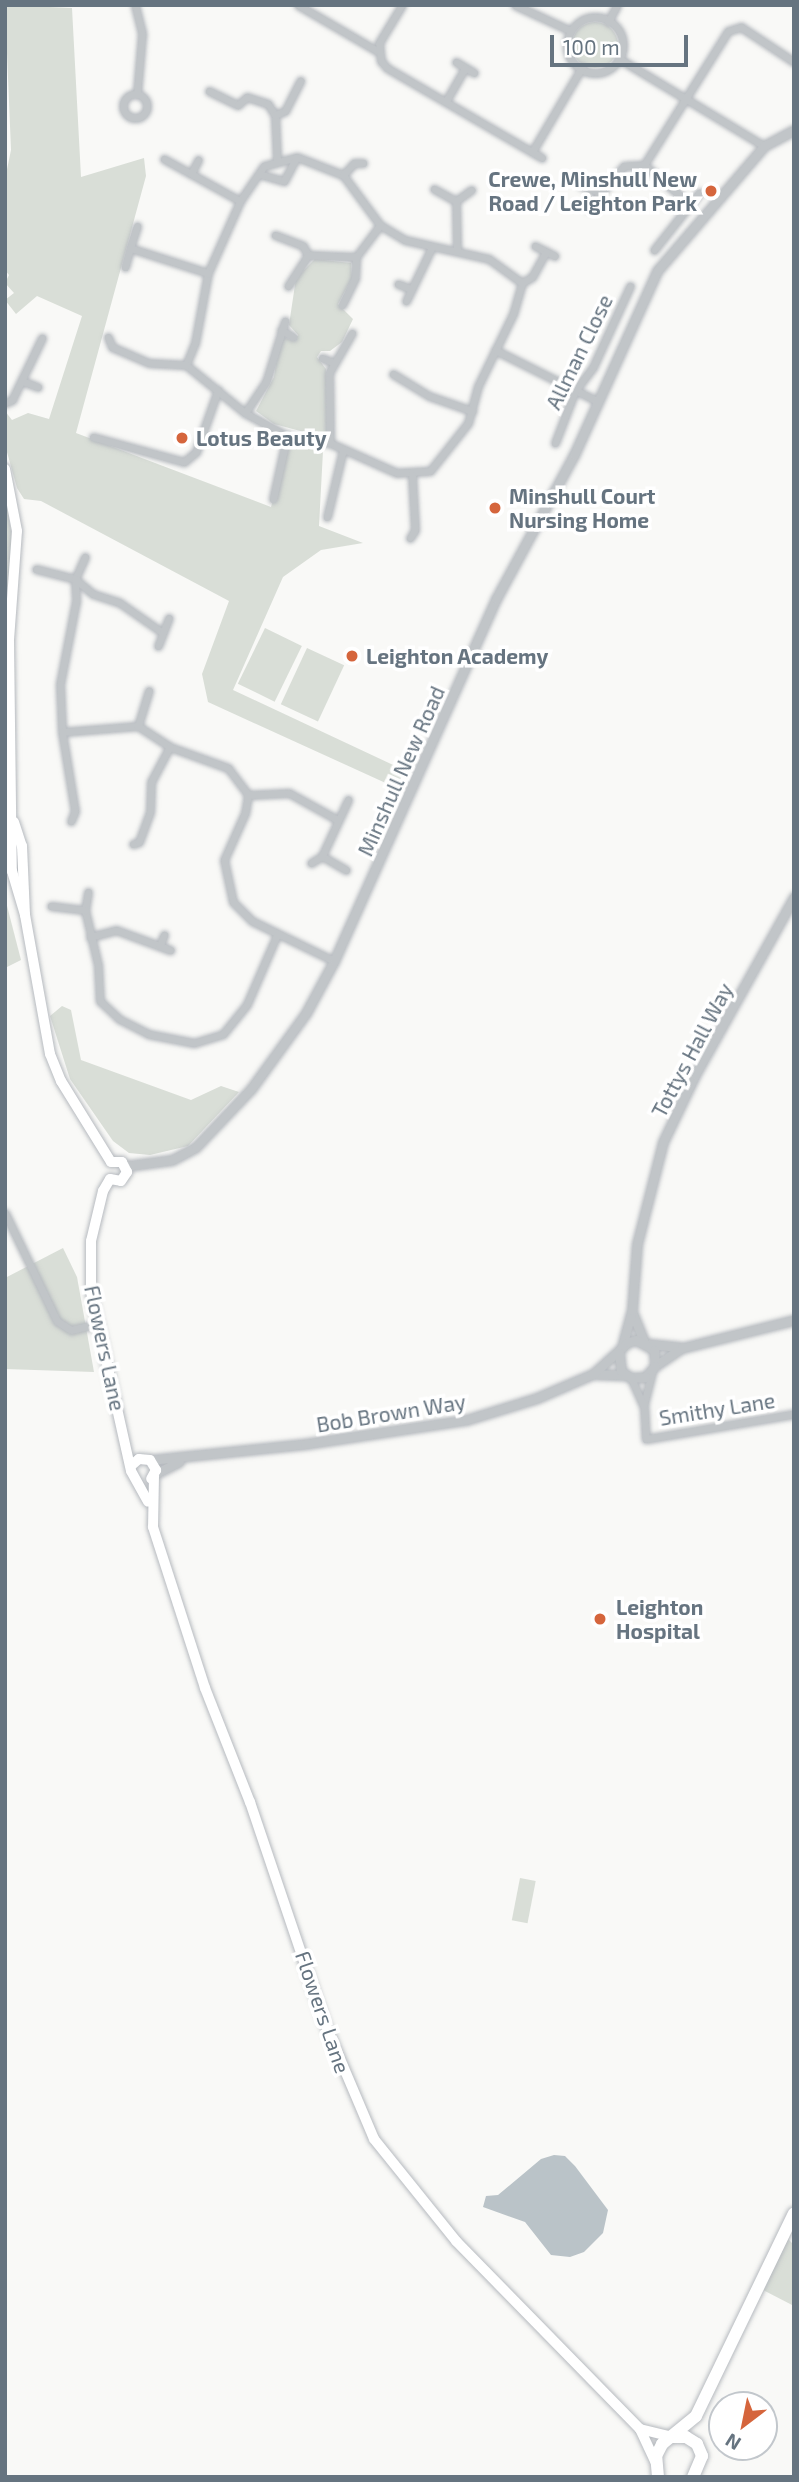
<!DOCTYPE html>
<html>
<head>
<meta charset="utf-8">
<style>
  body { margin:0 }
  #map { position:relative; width:799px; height:2482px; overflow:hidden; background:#f9f9f7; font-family:"Exo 2",sans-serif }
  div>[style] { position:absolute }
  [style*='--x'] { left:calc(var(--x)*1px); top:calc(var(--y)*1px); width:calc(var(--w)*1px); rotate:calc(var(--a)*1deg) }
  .green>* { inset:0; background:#d9ded7; transform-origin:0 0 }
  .round { border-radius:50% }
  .water>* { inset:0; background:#bac3c8 }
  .roads { filter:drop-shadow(0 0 2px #b6babf) drop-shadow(0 0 2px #b6babf) }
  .minor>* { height:7px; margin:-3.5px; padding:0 3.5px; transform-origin:3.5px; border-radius:3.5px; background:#c1c5c8 }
  .minor>.ring { margin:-3.5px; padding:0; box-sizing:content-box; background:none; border:7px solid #c1c5c8; border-radius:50% }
  .tertiary>* { height:9px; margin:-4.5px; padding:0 4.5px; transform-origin:4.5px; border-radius:4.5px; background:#c1c5c8 }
  .secondary>* { height:10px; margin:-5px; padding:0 5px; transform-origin:5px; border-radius:5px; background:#fff }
  .trunk>* { height:12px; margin:-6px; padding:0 6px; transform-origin:6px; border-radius:6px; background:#fff }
  .dots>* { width:19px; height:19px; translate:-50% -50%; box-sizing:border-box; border:4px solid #fff; border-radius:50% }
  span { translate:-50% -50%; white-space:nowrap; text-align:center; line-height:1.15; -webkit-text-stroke:7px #fff; paint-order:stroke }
  .poi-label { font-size:21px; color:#667480; font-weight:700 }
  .right { translate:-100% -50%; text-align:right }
  .left { translate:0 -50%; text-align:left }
  .street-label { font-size:21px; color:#667480 }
  .frame { position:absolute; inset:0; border:7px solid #667480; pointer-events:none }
  .north { position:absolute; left:708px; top:2391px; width:70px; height:70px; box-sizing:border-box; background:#fff; border:2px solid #c2c7cc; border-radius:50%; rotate:212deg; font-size:19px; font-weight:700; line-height:28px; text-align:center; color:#667480 }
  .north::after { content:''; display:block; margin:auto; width:24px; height:32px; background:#d5653c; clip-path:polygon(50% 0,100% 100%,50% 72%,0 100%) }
  .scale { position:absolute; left:550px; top:35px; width:138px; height:32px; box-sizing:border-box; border:4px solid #667480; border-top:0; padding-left:9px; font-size:21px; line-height:24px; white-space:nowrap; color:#667480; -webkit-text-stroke:5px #fff; paint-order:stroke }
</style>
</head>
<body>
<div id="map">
  <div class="green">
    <div style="clip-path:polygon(5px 5px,72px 8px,81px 177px,144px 158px,146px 176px,76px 433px,271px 507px,288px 445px,323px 451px,319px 526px,363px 543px,321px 550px,283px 577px,233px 690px,406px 771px,401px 790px,208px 702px,202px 674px,229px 601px,41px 501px,24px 499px,17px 488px,5px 445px,5px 411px,12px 420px,28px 413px,49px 419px,82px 316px,37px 296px,16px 314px,5px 300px,14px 293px,5px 283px,9px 275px,5px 270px,5px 179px,11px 150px)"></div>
    <div class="round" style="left:572px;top:22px;width:46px;height:46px"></div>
    <div style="clip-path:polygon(315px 259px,351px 263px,352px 278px,338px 304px,353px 319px,342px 342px,330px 351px,321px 351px,317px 357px,326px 369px,327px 434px,323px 437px,274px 424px,256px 411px,274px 377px,279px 344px,285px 338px,294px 341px,298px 335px,289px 325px,296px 278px)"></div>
    <div style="clip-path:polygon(5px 493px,12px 538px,5px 617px)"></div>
    <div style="left:265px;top:628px;width:41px;height:62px;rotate:26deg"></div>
    <div style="left:307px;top:648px;width:41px;height:62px;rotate:25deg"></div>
    <div style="clip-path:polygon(5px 898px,21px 960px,7px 967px,5px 964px)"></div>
    <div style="clip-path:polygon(62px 1006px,71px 1010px,81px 1060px,191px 1100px,221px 1086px,239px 1092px,188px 1146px,150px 1155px,129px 1153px,113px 1141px,70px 1079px,50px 1016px)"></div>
    <div style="clip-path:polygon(63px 1248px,77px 1277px,94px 1372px,5px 1369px,5px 1278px)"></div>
    <div style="left:520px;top:1878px;width:16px;height:43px;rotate:11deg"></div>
    <div style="clip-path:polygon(788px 2239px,794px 2245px,794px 2306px,763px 2290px)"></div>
  </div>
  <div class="water">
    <div style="clip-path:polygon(554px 2155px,565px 2156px,575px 2166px,608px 2210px,603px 2233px,584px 2252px,570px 2257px,551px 2255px,525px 2222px,483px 2207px,486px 2196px,498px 2195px,541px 2159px)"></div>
  </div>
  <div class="roads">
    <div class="minor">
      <div style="--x:135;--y:5;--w:30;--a:76"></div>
      <div style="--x:142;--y:34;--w:60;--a:94.8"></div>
      <div style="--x:298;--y:5;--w:91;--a:30.2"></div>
      <div style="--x:402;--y:5;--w:44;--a:121.2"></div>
      <div style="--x:379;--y:43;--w:18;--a:84"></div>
      <div style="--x:381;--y:61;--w:9;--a:49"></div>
      <div style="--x:387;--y:68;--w:179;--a:30.1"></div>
      <div style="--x:515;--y:5;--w:62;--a:24.9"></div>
      <div class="ring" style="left:567px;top:17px;width:49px;height:49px"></div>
      <div style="--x:608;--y:22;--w:19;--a:-62"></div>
      <div style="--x:618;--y:58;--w:170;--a:31.1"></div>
      <div style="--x:456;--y:62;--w:21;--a:31"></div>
      <div style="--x:209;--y:91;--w:32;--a:26"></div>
      <div style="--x:238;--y:105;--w:12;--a:-42"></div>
      <div style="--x:247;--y:97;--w:22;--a:18"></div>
      <div style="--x:268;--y:104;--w:13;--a:58"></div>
      <div style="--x:275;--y:115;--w:44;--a:87.4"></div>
      <div class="ring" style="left:123px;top:94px;width:17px;height:17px"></div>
      <div style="--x:446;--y:101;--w:38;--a:-60"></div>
      <div style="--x:275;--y:115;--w:11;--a:-22"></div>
      <div style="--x:285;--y:111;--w:34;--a:-63"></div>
      <div style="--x:532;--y:152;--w:99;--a:-59.5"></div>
      <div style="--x:297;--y:157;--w:49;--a:21.4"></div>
      <div style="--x:343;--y:175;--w:62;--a:53.5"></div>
      <div style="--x:380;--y:225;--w:29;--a:31"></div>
      <div style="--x:405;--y:240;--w:86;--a:12.7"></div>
      <div style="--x:489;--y:259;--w:41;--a:36"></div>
      <div style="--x:522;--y:283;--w:32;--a:106"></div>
      <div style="--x:513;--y:314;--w:80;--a:115.9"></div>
      <div style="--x:478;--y:386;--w:38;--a:105"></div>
      <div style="--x:468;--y:423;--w:61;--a:128.4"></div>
      <div style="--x:430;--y:471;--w:33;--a:177"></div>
      <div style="--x:397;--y:473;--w:73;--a:-155.9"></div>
      <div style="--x:330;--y:443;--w:44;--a:-170.8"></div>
      <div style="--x:287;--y:436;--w:48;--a:-151.3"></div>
      <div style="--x:245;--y:413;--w:76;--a:-140.9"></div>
      <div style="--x:186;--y:365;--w:24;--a:-68"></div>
      <div style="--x:195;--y:343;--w:71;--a:-79.5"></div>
      <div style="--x:208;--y:273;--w:79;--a:-66"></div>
      <div style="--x:240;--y:201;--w:42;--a:-55.6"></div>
      <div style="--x:264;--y:166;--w:34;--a:-15"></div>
      <div style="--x:164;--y:159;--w:87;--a:28.9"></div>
      <div style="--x:644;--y:165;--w:60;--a:40.3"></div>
      <div style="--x:191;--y:174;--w:16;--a:-63"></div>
      <div style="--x:259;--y:174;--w:26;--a:16"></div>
      <div style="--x:284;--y:181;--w:27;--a:-62"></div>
      <div style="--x:343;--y:175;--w:16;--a:-47"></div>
      <div style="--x:354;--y:163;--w:9;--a:0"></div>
      <div style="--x:581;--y:185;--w:18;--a:22"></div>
      <div style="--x:434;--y:189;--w:25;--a:29"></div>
      <div style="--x:456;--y:201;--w:49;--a:88.8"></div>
      <div style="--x:456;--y:201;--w:19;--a:-36"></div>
      <div style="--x:588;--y:208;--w:55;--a:-49.4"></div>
      <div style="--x:624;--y:166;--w:20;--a:-3"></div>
      <div style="--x:644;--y:165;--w:158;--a:-57.9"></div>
      <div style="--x:728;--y:31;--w:14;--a:-17"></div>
      <div style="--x:741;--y:27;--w:64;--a:33.4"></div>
      <div style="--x:275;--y:235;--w:30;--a:21"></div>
      <div style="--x:303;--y:246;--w:10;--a:61"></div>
      <div style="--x:535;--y:246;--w:22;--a:27"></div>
      <div style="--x:130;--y:248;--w:23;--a:-72"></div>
      <div style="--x:654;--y:250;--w:73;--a:-51.7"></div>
      <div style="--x:125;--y:267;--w:20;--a:-75"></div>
      <div style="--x:130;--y:248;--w:82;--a:17.8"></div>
      <div style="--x:522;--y:283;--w:12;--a:-31"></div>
      <div style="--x:532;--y:277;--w:29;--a:-61"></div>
      <div style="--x:398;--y:284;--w:14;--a:21"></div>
      <div style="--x:288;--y:286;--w:37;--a:-57"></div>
      <div style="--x:308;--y:255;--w:48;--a:2.4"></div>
      <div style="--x:406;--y:301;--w:58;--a:-64.3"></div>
      <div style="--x:342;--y:305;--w:30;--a:-64"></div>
      <div style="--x:355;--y:278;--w:21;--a:-87"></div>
      <div style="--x:356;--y:257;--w:40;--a:-53"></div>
      <div style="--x:281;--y:330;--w:14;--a:30"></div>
      <div style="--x:108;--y:337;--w:11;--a:68"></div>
      <div style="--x:112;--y:347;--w:40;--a:23.4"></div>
      <div style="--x:149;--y:363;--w:37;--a:3"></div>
      <div style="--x:495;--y:350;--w:116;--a:26.6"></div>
      <div style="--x:322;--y:358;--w:11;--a:22"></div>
      <div style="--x:393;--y:374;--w:42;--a:31.4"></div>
      <div style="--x:429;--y:396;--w:46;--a:19.2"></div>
      <div style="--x:22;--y:381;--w:17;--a:21"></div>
      <div style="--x:5;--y:403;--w:8;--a:-23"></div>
      <div style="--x:12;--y:400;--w:69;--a:-64.2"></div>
      <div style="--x:245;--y:413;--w:37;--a:-56"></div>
      <div style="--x:266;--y:382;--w:64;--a:-72.7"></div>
      <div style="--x:93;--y:437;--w:94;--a:15.4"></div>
      <div style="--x:184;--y:462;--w:16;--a:-40"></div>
      <div style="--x:196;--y:452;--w:66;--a:-70.5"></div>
      <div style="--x:330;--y:443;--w:70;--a:-90.8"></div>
      <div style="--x:329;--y:373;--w:46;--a:-60.1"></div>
      <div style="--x:555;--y:443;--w:56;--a:-69"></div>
      <div style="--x:575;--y:391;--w:30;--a:-53"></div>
      <div style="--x:593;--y:367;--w:89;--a:-65.4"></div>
      <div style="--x:273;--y:499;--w:65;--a:-77.5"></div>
      <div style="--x:327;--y:517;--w:69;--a:-76.6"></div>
      <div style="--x:410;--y:538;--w:9;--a:-58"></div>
      <div style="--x:415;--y:530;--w:55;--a:-93.1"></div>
      <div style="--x:85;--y:557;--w:24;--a:114"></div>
      <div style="--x:75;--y:579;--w:22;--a:87"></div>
      <div style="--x:76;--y:601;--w:85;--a:100.9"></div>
      <div style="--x:60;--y:684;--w:48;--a:87.6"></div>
      <div style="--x:62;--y:732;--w:76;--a:-4.5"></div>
      <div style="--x:138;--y:726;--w:38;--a:33"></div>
      <div style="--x:170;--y:747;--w:62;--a:19.9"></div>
      <div style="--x:228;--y:768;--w:34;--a:53"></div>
      <div style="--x:248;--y:795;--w:18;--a:99"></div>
      <div style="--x:245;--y:813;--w:51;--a:114.1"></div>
      <div style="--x:224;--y:860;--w:43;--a:77.9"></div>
      <div style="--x:233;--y:902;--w:27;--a:45"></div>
      <div style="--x:252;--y:921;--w:91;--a:26"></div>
      <div style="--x:36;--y:569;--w:40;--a:14.4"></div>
      <div style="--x:75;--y:579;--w:23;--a:40"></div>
      <div style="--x:93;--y:594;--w:28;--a:18"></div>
      <div style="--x:120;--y:603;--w:52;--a:34.9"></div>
      <div style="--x:158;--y:646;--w:30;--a:-69"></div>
      <div style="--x:138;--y:726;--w:37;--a:-73"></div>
      <div style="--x:62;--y:732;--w:80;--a:80.7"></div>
      <div style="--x:75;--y:811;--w:11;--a:112"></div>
      <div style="--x:248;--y:795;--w:41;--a:-2.8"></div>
      <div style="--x:289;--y:793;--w:56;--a:28.9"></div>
      <div style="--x:133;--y:844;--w:6;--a:-18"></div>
      <div style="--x:139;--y:842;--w:32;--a:-70"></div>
      <div style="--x:150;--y:812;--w:30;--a:-88"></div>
      <div style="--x:151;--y:782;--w:40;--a:-62"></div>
      <div style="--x:311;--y:863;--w:13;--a:-32"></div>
      <div style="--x:346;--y:870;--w:28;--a:-150"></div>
      <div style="--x:322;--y:856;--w:62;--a:-65.1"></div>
      <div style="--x:88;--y:892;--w:18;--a:99"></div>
      <div style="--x:85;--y:910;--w:57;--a:76.7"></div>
      <div style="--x:98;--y:965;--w:36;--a:87"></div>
      <div style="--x:100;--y:1001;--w:26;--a:43"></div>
      <div style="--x:119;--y:1019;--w:33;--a:27"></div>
      <div style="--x:148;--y:1034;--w:47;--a:11.1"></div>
      <div style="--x:194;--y:1043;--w:30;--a:-17"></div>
      <div style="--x:223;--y:1034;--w:38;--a:-51"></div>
      <div style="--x:247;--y:1004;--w:75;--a:-66.5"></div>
      <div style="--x:51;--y:906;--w:34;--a:7"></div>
      <div style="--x:90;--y:937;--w:27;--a:-15"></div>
      <div style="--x:116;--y:930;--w:58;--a:20.3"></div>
      <div style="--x:160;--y:945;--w:11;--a:-68"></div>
      <div style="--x:5;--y:1213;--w:120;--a:64.3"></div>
      <div style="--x:57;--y:1321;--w:17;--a:33"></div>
      <div style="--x:71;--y:1330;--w:27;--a:-13"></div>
      <div style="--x:652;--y:1372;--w:34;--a:104"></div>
      <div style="--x:644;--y:1405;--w:34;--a:87"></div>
      <div style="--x:646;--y:1439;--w:150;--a:-9.6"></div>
      <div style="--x:631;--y:1378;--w:30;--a:66"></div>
    </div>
    <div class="tertiary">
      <div style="--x:126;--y:1166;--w:46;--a:-7.4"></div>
      <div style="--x:172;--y:1160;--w:27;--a:-28"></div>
      <div style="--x:196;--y:1147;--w:80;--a:-46.5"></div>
      <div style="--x:251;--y:1089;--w:94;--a:-54.1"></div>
      <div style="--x:306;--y:1013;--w:59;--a:-61.7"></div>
      <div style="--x:334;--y:961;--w:397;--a:-65.9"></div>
      <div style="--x:496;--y:599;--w:164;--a:-61.6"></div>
      <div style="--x:574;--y:455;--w:202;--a:-65.7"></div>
      <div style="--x:657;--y:271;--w:165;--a:-49.4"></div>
      <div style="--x:764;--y:146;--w:34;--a:-28"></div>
      <div style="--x:632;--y:1312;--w:31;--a:68"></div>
      <div style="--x:649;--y:1344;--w:31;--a:6"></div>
      <div style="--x:622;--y:1347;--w:38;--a:-75"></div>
      <div style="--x:632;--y:1310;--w:66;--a:-85.7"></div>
      <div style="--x:637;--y:1244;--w:105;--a:-75.7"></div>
      <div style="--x:663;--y:1142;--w:74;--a:-64.5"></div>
      <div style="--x:695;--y:1075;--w:204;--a:-60.9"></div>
      <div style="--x:655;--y:1366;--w:32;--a:-34"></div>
      <div style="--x:682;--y:1348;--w:115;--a:-14"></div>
      <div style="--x:593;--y:1374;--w:33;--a:2"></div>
      <div style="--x:150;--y:1460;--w:156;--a:-5.9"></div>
      <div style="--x:305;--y:1444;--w:163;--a:-8.5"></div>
      <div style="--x:466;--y:1420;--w:74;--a:-17.2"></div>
      <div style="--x:537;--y:1398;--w:61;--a:-23.2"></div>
      <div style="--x:593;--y:1374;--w:47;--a:-42.4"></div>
      <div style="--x:628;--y:1342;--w:8;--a:-14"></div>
      <div style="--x:636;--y:1340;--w:21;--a:29"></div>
      <div style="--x:654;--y:1350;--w:16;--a:86"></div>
      <div style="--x:655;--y:1366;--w:15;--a:132"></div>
      <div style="--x:645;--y:1377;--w:14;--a:176"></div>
      <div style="--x:631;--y:1378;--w:12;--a:-145"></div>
      <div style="--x:621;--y:1371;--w:18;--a:-96"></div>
      <div style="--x:155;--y:1474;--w:27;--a:-27"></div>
    </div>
    <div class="secondary">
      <div style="--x:5;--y:469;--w:63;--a:79"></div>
      <div style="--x:17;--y:531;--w:110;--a:94.2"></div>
      <div style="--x:9;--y:641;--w:230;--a:89.3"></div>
      <div style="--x:12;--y:871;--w:46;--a:73.5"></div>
      <div style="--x:25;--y:915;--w:141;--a:79.8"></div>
      <div style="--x:50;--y:1054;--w:29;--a:68"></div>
      <div style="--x:61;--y:1081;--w:95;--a:58.3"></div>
      <div style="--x:14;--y:822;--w:25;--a:72"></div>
      <div style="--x:22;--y:846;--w:69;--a:87.5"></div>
      <div style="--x:110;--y:1179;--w:14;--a:120"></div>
      <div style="--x:103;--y:1191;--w:51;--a:103.5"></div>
      <div style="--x:91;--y:1241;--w:51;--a:90"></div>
      <div style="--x:91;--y:1292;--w:183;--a:77.4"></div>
      <div style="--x:131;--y:1471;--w:35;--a:61"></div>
      <div style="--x:110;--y:1179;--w:11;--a:10"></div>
      <div style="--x:121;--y:1181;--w:11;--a:-56"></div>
      <div style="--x:127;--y:1172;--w:11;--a:-117"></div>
      <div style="--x:122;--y:1162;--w:11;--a:180"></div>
      <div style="--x:132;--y:1465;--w:9;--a:-41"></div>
      <div style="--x:139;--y:1459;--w:11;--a:5"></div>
      <div style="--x:150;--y:1460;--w:12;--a:59"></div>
      <div style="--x:156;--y:1470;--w:10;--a:119"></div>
      <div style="--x:154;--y:1476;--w:51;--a:91.1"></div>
      <div style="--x:153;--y:1527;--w:169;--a:72.1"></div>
      <div style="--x:205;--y:1688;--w:123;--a:68.5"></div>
      <div style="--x:250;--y:1802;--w:231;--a:71.3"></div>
      <div style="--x:324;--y:2021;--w:128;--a:67"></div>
      <div style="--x:374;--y:2139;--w:131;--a:51.2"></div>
      <div style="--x:456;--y:2241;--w:263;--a:45.6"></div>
      <div style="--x:640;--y:2429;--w:38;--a:65"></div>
      <div style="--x:640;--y:2429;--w:34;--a:14"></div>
    </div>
    <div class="trunk">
      <div style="--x:673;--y:2437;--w:13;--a:0"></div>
      <div style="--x:686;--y:2437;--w:13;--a:32"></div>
      <div style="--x:697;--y:2444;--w:13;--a:67"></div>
      <div style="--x:702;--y:2456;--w:23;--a:113"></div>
      <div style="--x:658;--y:2477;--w:21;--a:-95"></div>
      <div style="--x:656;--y:2456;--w:13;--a:-63"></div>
      <div style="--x:662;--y:2444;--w:44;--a:-39.5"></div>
      <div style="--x:696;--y:2416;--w:225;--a:-64.2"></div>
    </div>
  </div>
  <div class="dots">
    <div style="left:711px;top:191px;background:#d5653c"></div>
    <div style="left:182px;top:438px;background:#d5653c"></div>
    <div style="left:495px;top:508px;background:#d5653c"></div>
    <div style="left:352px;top:656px;background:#d5653c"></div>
    <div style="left:600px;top:1619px;background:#d5653c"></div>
  </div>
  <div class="poi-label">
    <span class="right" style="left:697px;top:191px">Crewe, Minshull New<br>Road / Leighton Park</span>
    <span class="left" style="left:196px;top:438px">Lotus Beauty</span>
    <span class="left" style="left:509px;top:508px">Minshull Court<br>Nursing Home</span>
    <span class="left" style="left:366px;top:656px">Leighton Academy</span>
    <span class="left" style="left:616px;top:1619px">Leighton<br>Hospital</span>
  </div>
  <div class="street-label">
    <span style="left:579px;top:352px;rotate:-64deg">Allman Close</span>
    <span style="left:401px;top:771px;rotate:-66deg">Minshull New Road</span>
    <span style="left:692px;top:1050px;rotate:-62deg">Tottys Hall Way</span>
    <span style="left:105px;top:1348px;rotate:78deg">Flowers Lane</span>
    <span style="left:717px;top:1409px;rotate:-9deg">Smithy Lane</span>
    <span style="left:391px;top:1413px;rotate:-9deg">Bob Brown Way</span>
    <span style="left:323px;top:2012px;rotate:71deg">Flowers Lane</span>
  </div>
  <div class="frame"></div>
  <div class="north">N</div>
  <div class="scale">100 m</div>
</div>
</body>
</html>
